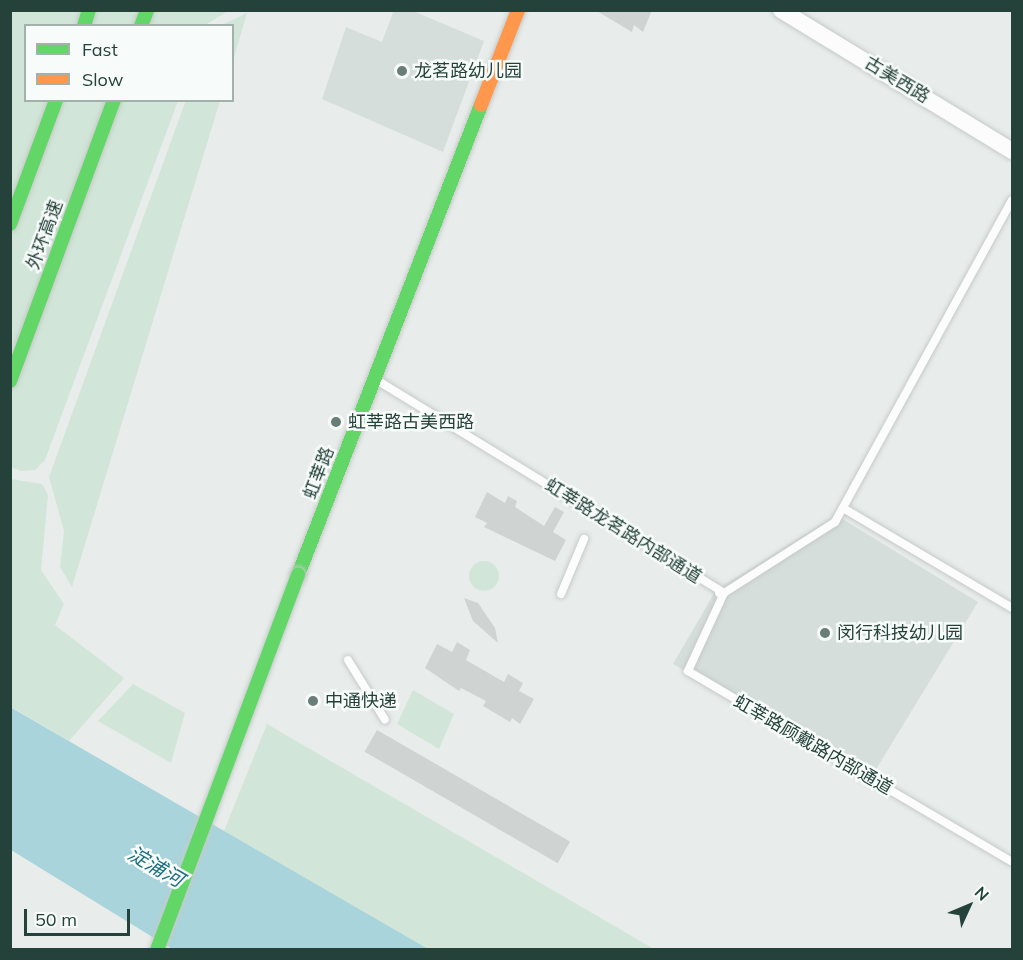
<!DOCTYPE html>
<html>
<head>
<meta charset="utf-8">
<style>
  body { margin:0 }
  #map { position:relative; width:1023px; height:960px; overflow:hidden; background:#e8edeb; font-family:Mulish,"Noto Sans SC",sans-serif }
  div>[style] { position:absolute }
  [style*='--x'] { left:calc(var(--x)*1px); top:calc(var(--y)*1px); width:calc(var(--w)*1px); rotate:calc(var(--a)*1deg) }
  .built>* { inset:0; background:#d6dedb }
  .green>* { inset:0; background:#d1e6d8 }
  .round { border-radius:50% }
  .water>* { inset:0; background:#a9d4db }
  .building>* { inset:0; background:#cfd4d2; transform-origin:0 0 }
  .roads { filter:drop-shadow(0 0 2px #c5cac8) drop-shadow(0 0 2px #c5cac8) }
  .lane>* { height:8px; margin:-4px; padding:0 4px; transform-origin:4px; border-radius:4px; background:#fcfcfc }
  .street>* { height:16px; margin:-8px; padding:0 8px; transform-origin:8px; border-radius:8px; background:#fcfcfc }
  .fast>* { height:14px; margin:-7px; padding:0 7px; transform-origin:7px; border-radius:7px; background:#63d668 }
  .slow>* { height:14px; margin:-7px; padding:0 7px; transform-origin:7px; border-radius:7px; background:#ff974d }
  .bridges { filter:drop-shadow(0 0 2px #c3cbc8) drop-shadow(0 0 2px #c3cbc8) }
  .fast-bridge>* { height:14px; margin:-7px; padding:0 7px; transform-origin:7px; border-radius:7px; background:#63d668 }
  .dots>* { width:16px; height:16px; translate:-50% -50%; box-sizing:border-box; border:3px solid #f7fbf9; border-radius:50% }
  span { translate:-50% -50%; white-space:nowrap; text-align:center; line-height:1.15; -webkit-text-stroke:5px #f7fbf9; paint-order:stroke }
  .poi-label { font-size:18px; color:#24423a }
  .left { translate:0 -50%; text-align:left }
  .street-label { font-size:18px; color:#24423a }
  .water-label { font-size:20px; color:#1c6f80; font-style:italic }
  .frame { position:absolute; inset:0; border:12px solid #24423a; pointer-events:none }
  .legend { position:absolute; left:24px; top:24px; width:210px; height:78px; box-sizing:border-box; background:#f7fbf9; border:2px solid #a3b1ad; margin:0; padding:8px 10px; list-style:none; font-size:18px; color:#24423a }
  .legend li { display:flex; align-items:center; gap:12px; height:30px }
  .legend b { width:30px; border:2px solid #a3b1ad }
  .north { position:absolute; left:939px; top:876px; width:60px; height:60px; -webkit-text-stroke:4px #f7fbf9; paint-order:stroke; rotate:46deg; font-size:16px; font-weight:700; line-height:24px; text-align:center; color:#24423a }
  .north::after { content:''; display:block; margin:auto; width:21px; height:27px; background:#24423a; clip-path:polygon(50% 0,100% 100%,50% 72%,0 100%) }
  .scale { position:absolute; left:24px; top:909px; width:106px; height:27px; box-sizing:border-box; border:3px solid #24423a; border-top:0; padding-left:8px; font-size:18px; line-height:21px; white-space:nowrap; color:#24423a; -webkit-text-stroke:4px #f7fbf9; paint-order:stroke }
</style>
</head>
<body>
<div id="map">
  <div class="built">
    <div style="clip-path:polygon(394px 10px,413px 11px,484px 41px,443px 152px,322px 99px,346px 27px,382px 42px)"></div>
    <div style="clip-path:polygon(836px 515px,978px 602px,872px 776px,673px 664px,716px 590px)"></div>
  </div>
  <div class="green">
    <div style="clip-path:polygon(10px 11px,228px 11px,205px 25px,26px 26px,26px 100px,178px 101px,45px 460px,35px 470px,21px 471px,10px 467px)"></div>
    <div style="clip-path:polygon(247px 13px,233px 61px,232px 26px,222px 25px)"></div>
    <div style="clip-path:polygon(186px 100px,220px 101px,72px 587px,60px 567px,64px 531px,49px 477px)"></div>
    <div style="clip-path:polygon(11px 479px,42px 484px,48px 495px,41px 570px,64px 604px,55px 625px,124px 678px,69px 741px,11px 707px)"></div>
    <div class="round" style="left:469px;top:561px;width:30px;height:30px"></div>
    <div style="clip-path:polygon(133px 684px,185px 713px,171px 763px,98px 721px)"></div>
    <div style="clip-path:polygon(413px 690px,454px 714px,439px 749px,397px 724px)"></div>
    <div style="clip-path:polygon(267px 724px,654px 949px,176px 950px)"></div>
  </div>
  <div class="water">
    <div style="clip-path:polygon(10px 707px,428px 949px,172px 949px,11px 850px)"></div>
  </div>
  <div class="building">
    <div style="clip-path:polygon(595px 10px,652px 10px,643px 32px,634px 25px,632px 32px)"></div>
    <div style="clip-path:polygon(487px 492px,505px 503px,508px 496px,517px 501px,515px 507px,544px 526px,555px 507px,564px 512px,553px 532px,566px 540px,555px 561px,484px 527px,487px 523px,475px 517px)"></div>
    <div style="clip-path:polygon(464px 598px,478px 603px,495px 628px,498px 643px,473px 621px)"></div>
    <div style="clip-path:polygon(457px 642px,470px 650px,466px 660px,504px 682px,508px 674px,523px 683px,519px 691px,534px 699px,520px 724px,512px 718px,510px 722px,483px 706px,486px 701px,461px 688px,459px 691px,425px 668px,437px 644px,452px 652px)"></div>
    <div style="left:377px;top:730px;width:223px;height:25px;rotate:30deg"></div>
  </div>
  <div class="roads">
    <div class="lane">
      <div style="--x:375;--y:379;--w:409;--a:31.5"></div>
      <div style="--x:724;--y:593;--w:132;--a:-32.6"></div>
      <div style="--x:835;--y:522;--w:367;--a:-61.2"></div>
      <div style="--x:843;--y:508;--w:196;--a:30.6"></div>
      <div style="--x:719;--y:593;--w:5;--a:0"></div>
      <div style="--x:724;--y:593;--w:86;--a:114.8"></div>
      <div style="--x:688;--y:671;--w:376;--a:30.5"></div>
      <div style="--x:561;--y:594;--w:60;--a:-67.3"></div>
      <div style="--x:348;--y:660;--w:70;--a:58.3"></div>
    </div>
    <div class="street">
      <div style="--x:781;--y:10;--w:271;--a:31.4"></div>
    </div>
    <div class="fast">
      <div style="--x:84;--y:26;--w:17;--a:-73"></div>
      <div style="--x:141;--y:26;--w:17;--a:-69"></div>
      <div style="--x:10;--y:224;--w:132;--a:-69.6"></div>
      <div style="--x:10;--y:381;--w:300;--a:-69.7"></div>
      <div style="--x:298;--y:575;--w:504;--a:-68.73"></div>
    </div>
    <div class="slow">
      <div style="--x:481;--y:105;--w:102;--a:-68.7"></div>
    </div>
  </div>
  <div class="bridges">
    <div class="fast-bridge">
      <div style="--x:157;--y:950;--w:401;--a:-69.4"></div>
    </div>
  </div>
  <div class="dots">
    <div style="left:402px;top:71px;background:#697e78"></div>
    <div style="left:336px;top:422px;background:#697e78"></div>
    <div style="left:825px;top:633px;background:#697e78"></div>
    <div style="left:313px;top:701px;background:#697e78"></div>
  </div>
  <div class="poi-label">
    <span class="left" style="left:414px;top:71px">龙茗路幼儿园</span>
    <span class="left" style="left:348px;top:422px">虹莘路古美西路</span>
    <span class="left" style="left:837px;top:633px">闵行科技幼儿园</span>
    <span class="left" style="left:325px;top:701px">中通快递</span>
  </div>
  <div class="street-label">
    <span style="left:897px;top:80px;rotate:31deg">古美西路</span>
    <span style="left:45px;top:235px;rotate:-70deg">外环高速</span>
    <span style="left:319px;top:473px;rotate:-69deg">虹莘路</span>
    <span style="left:623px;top:531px;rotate:32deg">虹莘路龙茗路内部通道</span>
    <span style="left:813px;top:745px;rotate:30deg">虹莘路顾戴路内部通道</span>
  </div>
  <div class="water-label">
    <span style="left:156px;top:866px;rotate:30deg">淀浦河</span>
  </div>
  <div class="frame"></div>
  <ul class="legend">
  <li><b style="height:8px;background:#63d668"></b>Fast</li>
  <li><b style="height:8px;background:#ff974d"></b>Slow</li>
  </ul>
  <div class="north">N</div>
  <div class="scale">50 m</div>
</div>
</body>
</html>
